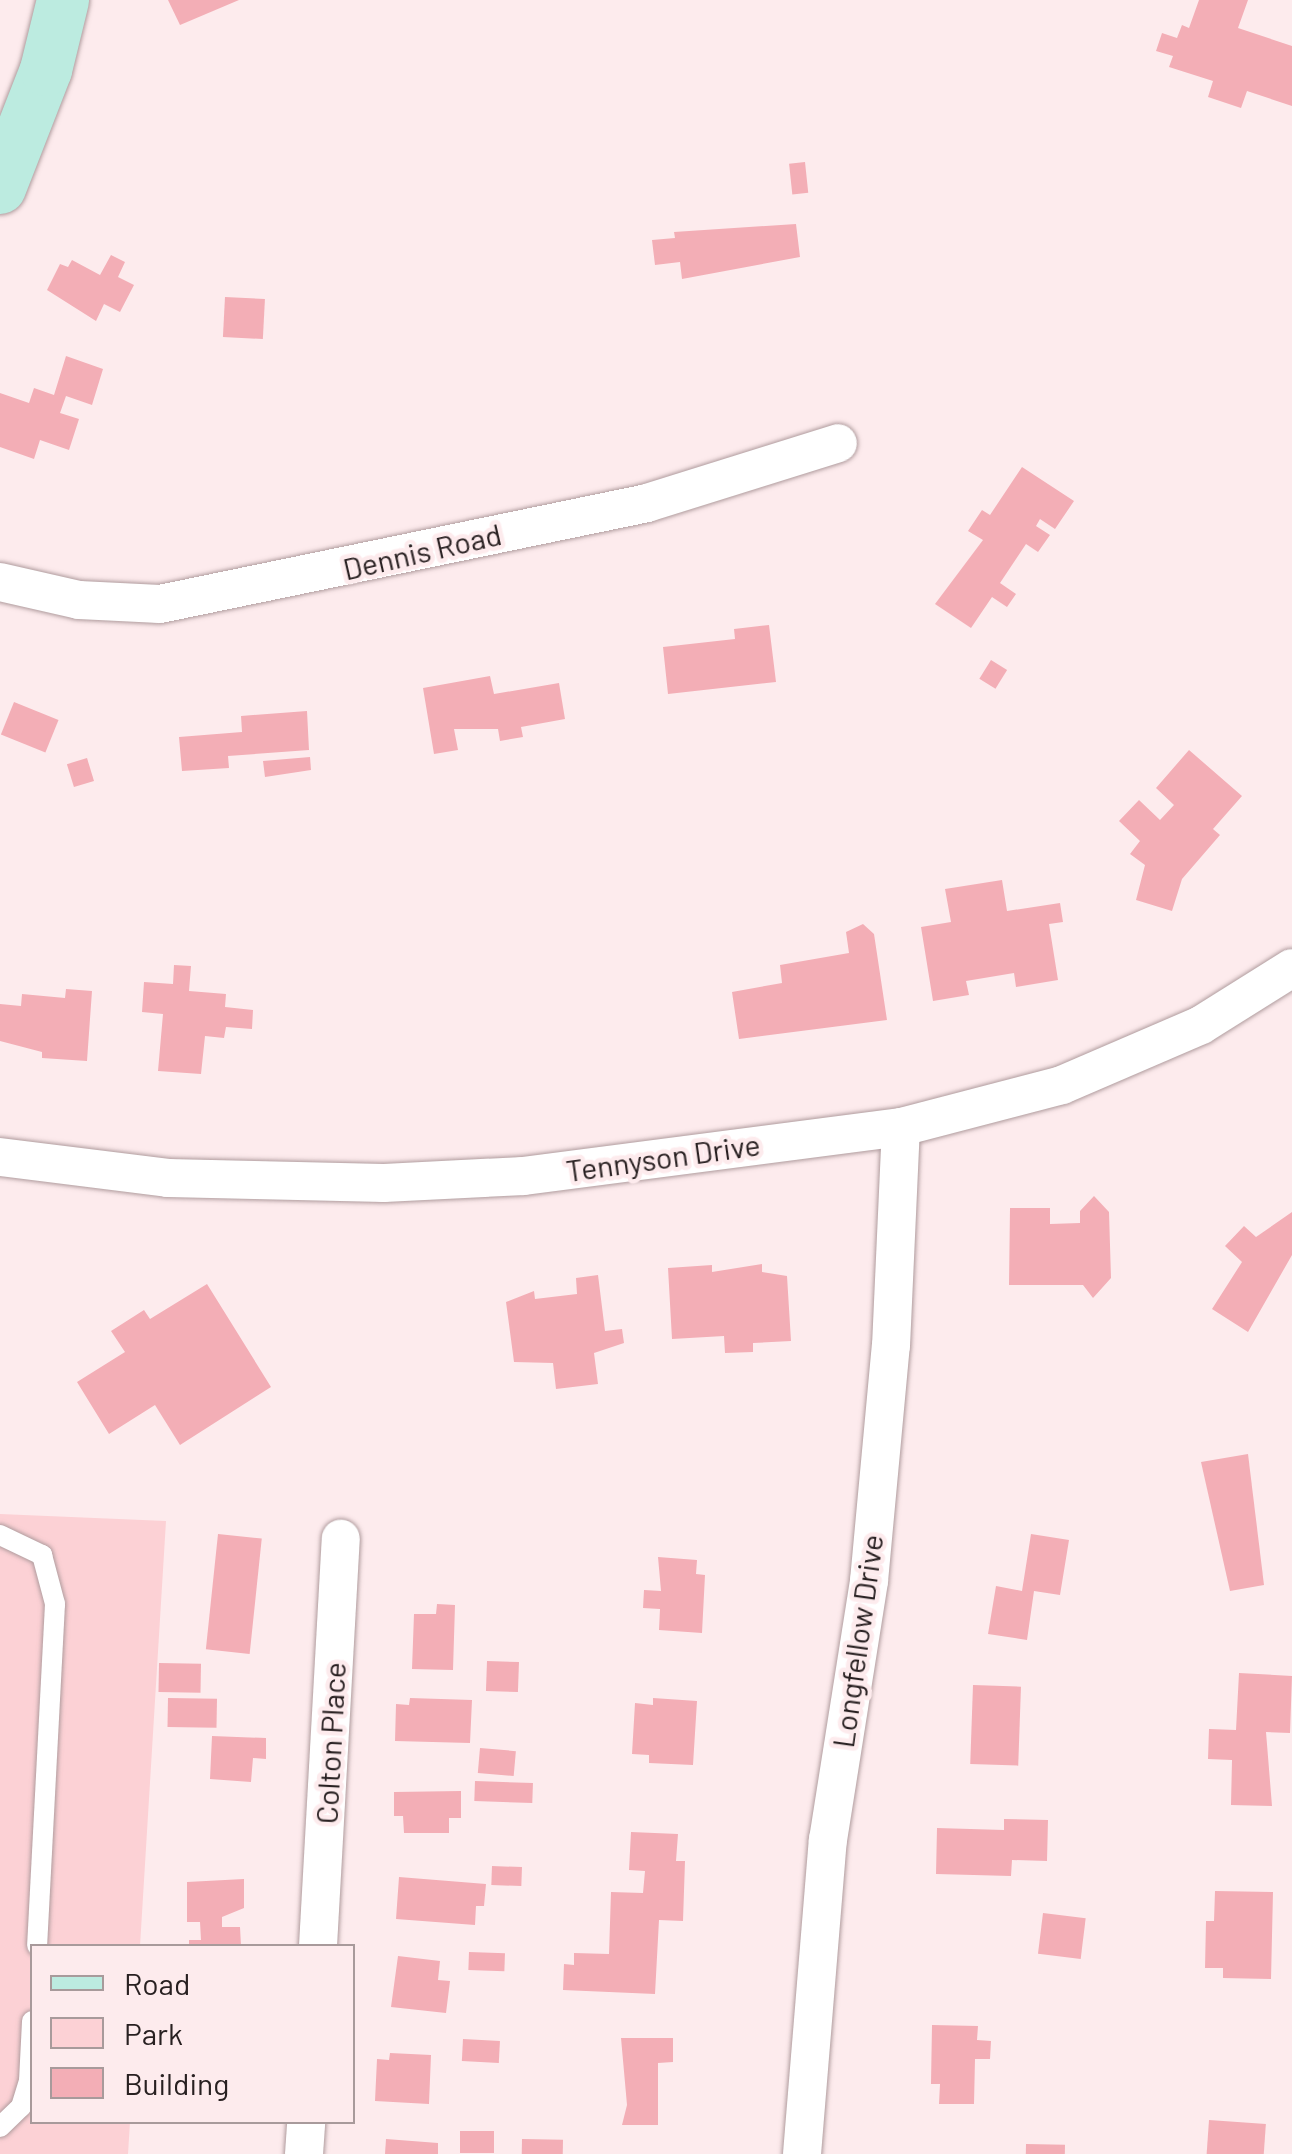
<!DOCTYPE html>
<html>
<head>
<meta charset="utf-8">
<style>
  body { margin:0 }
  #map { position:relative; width:1292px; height:2154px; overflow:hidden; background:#fdebed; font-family:Barlow,sans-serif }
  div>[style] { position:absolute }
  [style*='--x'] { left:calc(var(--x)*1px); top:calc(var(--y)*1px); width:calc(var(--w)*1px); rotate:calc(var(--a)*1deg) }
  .green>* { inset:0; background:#fcd1d5 }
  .building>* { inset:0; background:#f3aeb6; transform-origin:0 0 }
  .roads { filter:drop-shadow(0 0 2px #b09c9e) drop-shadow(0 0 2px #b09c9e) }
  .lane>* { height:20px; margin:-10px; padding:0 10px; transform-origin:10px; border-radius:10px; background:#fff }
  .street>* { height:38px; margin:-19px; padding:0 19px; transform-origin:19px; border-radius:19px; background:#fff }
  .secondary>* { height:52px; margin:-26px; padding:0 26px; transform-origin:26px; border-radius:26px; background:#bcebe0 }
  span { translate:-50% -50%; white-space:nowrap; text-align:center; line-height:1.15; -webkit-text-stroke:9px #fdebed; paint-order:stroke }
  .street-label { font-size:30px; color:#282021 }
  .legend { position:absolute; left:30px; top:1944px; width:325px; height:180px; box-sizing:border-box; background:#fdebed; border:2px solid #a89a9b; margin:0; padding:12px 18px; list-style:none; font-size:30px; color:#282021 }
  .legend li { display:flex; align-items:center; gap:20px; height:50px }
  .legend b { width:50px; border:2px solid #a89a9b }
</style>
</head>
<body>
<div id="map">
  <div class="green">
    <div style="clip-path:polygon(0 1514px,166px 1521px,140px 1946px,32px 1946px,32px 2122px,130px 2122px,128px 2154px,0 2154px)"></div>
  </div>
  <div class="building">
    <div style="clip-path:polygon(168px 0,239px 0,180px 25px)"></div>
    <div style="clip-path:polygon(1199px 0,1248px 0,1238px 28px,1292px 46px,1292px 106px,1247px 91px,1241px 108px,1208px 97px,1213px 81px,1169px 67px,1173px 56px,1156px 51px,1162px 33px,1177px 38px,1182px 25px,1189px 28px)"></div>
    <div style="left:805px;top:162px;width:31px;height:16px;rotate:84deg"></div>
    <div style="clip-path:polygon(796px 224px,800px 257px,682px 279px,680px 262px,655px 265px,652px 240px,675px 238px,674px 232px)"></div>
    <div style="clip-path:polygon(111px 255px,125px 262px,118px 277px,134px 285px,120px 312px,104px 304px,96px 321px,47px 290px,60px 264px,68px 267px,72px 260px,100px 275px)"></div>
    <div style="left:225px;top:297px;width:40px;height:40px;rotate:3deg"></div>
    <div style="clip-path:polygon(66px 356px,103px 369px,92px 405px,66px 396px,60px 413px,79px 419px,69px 450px,40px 440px,34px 459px,0 447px,0 393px,29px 403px,34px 388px,54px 395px)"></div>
    <div style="clip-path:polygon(1022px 467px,1074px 501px,1055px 529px,1040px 519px,1036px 526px,1050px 535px,1038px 552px,1026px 544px,1000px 583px,1016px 594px,1007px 607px,992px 597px,971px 628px,935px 604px,983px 540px,968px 531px,982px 510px,990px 515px)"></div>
    <div style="clip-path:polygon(769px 625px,776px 682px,668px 694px,663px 647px,735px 639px,734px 629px)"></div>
    <div style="left:991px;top:660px;width:19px;height:22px;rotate:32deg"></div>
    <div style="clip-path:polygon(490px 676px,494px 694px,559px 683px,565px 719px,521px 727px,523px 737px,500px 741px,498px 729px,454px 729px,458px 750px,434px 754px,423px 688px)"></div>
    <div style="left:14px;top:702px;width:48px;height:35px;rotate:22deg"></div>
    <div style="clip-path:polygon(307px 711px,309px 750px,228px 756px,229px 768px,182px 771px,179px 737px,242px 732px,241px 716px)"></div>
    <div style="clip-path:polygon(1189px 750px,1242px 796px,1213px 829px,1220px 835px,1182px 879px,1172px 911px,1136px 900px,1145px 865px,1130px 854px,1140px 841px,1119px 821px,1139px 800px,1160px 820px,1174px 805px,1156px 788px)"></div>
    <div style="clip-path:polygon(310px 757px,311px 770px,265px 777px,263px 761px)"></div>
    <div style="left:87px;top:758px;width:24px;height:21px;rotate:73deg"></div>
    <div style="clip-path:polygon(1002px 880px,1007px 911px,1060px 903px,1063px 922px,1049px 924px,1058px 980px,1016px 987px,1014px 973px,966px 981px,969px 995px,933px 1001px,921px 927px,951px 922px,945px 889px)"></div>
    <div style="clip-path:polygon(863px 924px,874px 934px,887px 1020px,739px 1039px,732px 992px,782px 983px,780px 965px,849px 953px,846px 932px)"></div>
    <div style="clip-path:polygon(174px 965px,191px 966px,189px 991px,226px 994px,225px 1007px,253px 1010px,252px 1029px,226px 1027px,224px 1038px,205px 1036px,201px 1074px,158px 1071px,163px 1014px,142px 1012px,144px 982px,173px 984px)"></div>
    <div style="clip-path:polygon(66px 989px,92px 991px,87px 1061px,42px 1058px,42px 1052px,0 1041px,0 1004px,21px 1006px,22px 994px,65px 998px)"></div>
    <div style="clip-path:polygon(1094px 1196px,1109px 1212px,1111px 1278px,1093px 1298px,1083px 1285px,1009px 1285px,1010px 1208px,1050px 1208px,1050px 1224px,1080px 1223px,1080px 1211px)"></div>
    <div style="clip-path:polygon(1292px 1212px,1292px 1255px,1248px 1332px,1212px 1309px,1242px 1262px,1225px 1246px,1244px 1226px,1256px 1237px)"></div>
    <div style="clip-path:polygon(762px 1264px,762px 1272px,787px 1276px,791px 1341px,753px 1343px,753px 1352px,725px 1353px,724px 1336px,672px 1339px,668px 1268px,712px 1265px,712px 1272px)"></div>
    <div style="clip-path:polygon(598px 1275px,605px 1331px,622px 1329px,624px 1343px,594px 1353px,598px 1384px,556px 1389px,553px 1363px,514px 1362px,506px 1302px,534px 1291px,535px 1299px,577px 1294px,576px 1278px)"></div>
    <div style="clip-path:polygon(207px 1284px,271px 1387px,180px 1445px,155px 1405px,109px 1434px,77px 1382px,125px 1352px,111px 1331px,144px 1310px,150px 1319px)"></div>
    <div style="clip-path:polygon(1248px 1454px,1264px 1585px,1230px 1591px,1201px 1462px)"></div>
    <div style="left:218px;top:1534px;width:44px;height:116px;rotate:6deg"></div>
    <div style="clip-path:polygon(1031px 1534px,1069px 1540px,1060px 1595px,1034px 1591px,1027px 1640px,988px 1634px,996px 1586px,1022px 1591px)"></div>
    <div style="clip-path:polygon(658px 1557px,697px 1560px,696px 1574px,705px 1575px,702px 1633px,659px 1630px,660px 1609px,643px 1608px,644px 1590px,661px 1591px)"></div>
    <div style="clip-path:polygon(437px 1604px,455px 1605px,453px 1670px,412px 1669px,414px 1614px,436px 1614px)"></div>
    <div style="left:487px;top:1661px;width:32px;height:30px;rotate:2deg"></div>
    <div style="left:159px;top:1663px;width:42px;height:29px;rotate:1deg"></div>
    <div style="clip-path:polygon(1239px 1673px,1292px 1676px,1290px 1733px,1266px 1732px,1272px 1806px,1231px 1805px,1232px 1760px,1208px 1759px,1209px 1729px,1236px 1730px)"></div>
    <div style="left:973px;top:1685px;width:48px;height:79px;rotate:2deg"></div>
    <div style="left:168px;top:1698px;width:49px;height:29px;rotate:1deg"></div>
    <div style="clip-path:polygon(410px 1698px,472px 1700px,470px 1743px,395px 1741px,396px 1704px,409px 1705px)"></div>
    <div style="clip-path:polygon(653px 1698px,697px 1701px,693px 1765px,649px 1763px,649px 1755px,632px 1754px,635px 1703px,653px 1705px)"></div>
    <div style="clip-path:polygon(212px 1736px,266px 1738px,266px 1759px,253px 1758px,251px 1782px,210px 1779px)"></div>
    <div style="left:480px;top:1748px;width:36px;height:25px;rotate:5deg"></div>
    <div style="left:475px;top:1781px;width:58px;height:20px;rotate:2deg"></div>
    <div style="clip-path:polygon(461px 1791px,461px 1818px,449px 1818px,449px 1833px,404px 1833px,403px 1816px,394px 1816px,394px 1792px)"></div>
    <div style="clip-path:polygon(1004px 1819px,1048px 1820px,1047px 1861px,1012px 1860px,1011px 1876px,936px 1874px,937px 1828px,1004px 1830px)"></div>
    <div style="clip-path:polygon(631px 1832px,678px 1834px,676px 1861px,685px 1861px,683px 1921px,659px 1920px,655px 1994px,563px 1990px,564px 1964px,574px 1965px,574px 1953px,609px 1954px,611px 1892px,643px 1893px,645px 1871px,629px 1870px)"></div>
    <div style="left:492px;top:1866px;width:30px;height:19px;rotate:2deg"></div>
    <div style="clip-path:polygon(399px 1877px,486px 1884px,484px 1906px,476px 1906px,475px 1925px,396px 1919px)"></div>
    <div style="clip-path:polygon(244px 1879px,244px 1908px,222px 1917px,222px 1927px,240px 1927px,241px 1946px,189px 1946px,189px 1940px,201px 1940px,200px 1922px,187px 1922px,187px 1882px)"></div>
    <div style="clip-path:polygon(1215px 1891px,1273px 1892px,1271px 1979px,1223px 1978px,1223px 1968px,1205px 1968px,1206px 1921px,1214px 1921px)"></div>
    <div style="left:1043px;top:1913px;width:43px;height:41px;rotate:7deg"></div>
    <div style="left:469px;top:1952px;width:36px;height:18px;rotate:2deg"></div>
    <div style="clip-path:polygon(398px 1956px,440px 1961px,438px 1980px,450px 1981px,446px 2013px,391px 2007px)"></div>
    <div style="clip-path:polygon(932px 2025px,978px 2026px,977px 2040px,991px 2041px,990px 2059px,975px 2059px,974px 2104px,939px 2104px,940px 2084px,931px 2084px)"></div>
    <div style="clip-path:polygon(621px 2038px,673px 2038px,673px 2062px,658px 2063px,658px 2125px,622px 2125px,627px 2105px)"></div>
    <div style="left:463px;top:2039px;width:37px;height:22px;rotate:3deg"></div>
    <div style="clip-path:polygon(390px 2053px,431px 2055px,429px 2104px,375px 2101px,377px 2059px,389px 2060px)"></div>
    <div style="left:1209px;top:2120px;width:57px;height:34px;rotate:4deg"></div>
    <div style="left:460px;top:2131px;width:34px;height:22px"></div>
    <div style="clip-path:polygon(386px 2139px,438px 2143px,438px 2154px,385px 2154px)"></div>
    <div style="left:522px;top:2139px;width:41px;height:15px;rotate:1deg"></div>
    <div style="left:1026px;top:2144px;width:39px;height:10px;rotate:1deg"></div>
  </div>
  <div class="roads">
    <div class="lane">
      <div style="--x:0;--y:1535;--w:47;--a:25.5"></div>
      <div style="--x:42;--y:1555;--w:51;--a:75.1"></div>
      <div style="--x:55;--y:1604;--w:342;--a:93"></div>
      <div style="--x:0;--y:2127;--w:29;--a:-44"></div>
      <div style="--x:21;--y:2107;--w:27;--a:-73"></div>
      <div style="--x:29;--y:2081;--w:60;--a:-87.1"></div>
    </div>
    <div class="street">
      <div style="--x:0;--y:582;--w:81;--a:12.8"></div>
      <div style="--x:79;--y:600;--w:81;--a:2.8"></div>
      <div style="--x:160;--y:604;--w:497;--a:-11.7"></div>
      <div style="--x:647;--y:503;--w:200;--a:-17.4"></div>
      <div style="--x:0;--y:1157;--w:169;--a:7.1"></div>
      <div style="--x:168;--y:1178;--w:216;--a:1.3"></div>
      <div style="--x:384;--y:1183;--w:140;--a:-2.9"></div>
      <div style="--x:524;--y:1176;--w:380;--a:-7.4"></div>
      <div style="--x:901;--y:1127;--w:166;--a:-14.6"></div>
      <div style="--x:1062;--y:1085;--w:151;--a:-23.3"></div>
      <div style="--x:1201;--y:1025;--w:107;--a:-32.1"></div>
      <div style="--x:318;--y:1946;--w:408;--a:-86.8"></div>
      <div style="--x:304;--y:2154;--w:32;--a:-86"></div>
      <div style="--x:802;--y:2154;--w:315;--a:-85.3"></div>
      <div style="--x:828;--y:1840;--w:262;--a:-81"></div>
      <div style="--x:869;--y:1581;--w:236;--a:-84.7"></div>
      <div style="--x:891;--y:1346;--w:219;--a:-87.4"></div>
    </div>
    <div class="secondary">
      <div style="--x:0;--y:188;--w:127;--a:-68.7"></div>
      <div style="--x:46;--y:70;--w:72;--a:-76.3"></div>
    </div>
  </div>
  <div class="street-label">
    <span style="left:422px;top:551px;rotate:-13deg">Dennis Road</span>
    <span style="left:663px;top:1157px;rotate:-8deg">Tennyson Drive</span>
    <span style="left:857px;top:1641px;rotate:-82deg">Longfellow Drive</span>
    <span style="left:330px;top:1743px;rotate:-87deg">Colton Place</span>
  </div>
  <ul class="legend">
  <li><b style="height:12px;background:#bcebe0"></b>Road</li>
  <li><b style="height:28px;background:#fcd1d5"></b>Park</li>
  <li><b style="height:28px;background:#f3aeb6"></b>Building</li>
  </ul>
</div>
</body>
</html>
